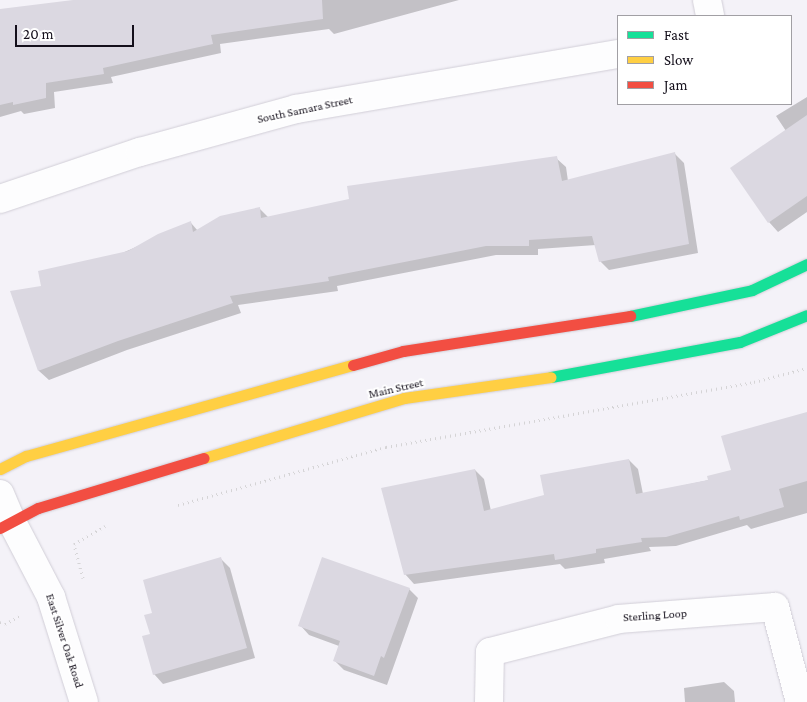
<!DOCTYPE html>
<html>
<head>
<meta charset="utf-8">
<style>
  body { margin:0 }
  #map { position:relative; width:807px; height:702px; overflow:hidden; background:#f4f2f8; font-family:"Crimson Pro",serif }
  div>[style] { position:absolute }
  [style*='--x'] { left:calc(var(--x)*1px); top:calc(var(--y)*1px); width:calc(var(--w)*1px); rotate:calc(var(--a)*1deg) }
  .shadow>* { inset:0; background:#0003 }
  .building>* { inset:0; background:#dbd8e1 }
  .path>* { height:3px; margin-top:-1.5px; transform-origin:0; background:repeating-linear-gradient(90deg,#d5d4d6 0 1px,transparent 0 5px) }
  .roads { filter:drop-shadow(0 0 1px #d1ced7) drop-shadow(0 0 1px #d1ced7) }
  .street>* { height:28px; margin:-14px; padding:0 14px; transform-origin:14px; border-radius:14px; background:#fdfdfe }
  .fast>* { height:11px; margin:-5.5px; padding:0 5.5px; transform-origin:5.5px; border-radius:5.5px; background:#16e098 }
  .slow>* { height:11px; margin:-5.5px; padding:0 5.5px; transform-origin:5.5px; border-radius:5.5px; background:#ffcf43 }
  .jam>* { height:11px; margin:-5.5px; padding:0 5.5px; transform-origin:5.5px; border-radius:5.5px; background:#f24e42 }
  span { translate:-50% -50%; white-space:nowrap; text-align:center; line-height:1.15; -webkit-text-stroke:4px #fff; paint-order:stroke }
  .street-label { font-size:12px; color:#140f1b }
  .legend { position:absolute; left:617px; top:15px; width:175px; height:90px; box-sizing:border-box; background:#fff; border:1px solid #a19fa4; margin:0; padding:6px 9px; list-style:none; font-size:15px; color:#140f1b }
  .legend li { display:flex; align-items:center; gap:10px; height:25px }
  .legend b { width:25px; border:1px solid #a19fa4 }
  .scale { position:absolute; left:15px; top:25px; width:119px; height:22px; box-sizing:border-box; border:2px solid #140f1b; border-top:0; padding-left:6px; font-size:15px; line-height:18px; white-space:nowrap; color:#140f1b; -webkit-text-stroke:4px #fff; paint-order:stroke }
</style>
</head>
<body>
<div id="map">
  <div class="shadow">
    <div style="clip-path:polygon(83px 0,459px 0,334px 34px,329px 29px,220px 44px,221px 53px,111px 77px,113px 83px,54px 92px,55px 108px,24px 114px,21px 111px,0 117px,0 22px)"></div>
    <div style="clip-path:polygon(807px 97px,807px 212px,778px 232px,769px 222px,786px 131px,776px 116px)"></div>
    <div style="clip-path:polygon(675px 154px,684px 163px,698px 253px,609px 270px,600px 261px,596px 245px,538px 249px,538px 255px,496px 255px,337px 286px,338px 291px,238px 305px,241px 313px,127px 350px,49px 380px,39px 371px,12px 292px,42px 288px,191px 223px,198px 231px,259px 208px,269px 218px,556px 158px,566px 167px,568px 181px)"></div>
    <div style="clip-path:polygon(807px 417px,807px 513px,751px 529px,747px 525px,676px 546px,649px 547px,651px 551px,604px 559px,605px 563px,565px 569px,560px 564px,414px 584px,405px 574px,475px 470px,484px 479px,491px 511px,545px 496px,629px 460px,638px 469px,643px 494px,709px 480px,732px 471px)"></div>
    <div style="clip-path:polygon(221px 559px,230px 568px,255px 658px,163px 684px,154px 674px,152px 635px)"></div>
    <div style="clip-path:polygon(409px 589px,418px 598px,387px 685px,344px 670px,334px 660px,339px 646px,309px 635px,300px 625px)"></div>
    <div style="clip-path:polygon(724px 682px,734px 691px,735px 702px,685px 702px,684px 688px)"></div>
  </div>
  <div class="building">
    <div style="clip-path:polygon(73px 0,322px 0,323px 19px,211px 35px,213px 44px,103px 68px,104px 74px,46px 83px,46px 98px,13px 105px,13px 102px,0 105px,0 9px)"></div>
    <div style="clip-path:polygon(807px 115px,807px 196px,768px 223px,730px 168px)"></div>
    <div style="clip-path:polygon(675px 152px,689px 244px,599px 262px,592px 236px,529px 240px,529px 246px,486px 246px,328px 277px,329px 281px,230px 296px,233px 303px,118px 341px,38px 371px,10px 291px,41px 286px,38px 271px,128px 251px,158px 234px,191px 221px,193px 232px,220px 216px,260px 207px,261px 218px,349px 199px,347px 186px,557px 156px,562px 181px)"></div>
    <div style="clip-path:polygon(807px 412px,807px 481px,779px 489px,784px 507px,740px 520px,739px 516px,666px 537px,641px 538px,642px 542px,596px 549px,596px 553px,555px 560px,554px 554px,404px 575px,381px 488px,475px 469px,484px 511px,544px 495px,540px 475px,629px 459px,636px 494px,708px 480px,707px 476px,731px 470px,721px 436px)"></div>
    <div style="clip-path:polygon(221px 557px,247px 648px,153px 675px,142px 636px,150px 634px,144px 615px,152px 613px,143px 580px)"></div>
    <div style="clip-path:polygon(322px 557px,410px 588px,384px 658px,381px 656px,374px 676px,333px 661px,340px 641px,298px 626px)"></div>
  </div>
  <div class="path">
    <div style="--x:178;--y:505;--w:216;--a:-15.6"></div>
    <div style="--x:386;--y:447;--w:374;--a:-10"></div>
    <div style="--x:754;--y:382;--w:55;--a:-14.8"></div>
    <div style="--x:83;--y:578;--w:35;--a:-105"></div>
    <div style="--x:74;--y:544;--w:36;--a:-30"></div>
    <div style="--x:0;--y:622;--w:5;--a:22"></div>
    <div style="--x:5;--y:624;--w:18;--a:-29"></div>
  </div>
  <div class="roads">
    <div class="street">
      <div style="--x:707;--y:0;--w:16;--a:79"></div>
      <div style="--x:0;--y:199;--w:148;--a:-18.6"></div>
      <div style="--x:140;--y:152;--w:162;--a:-15.4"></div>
      <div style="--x:296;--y:109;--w:327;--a:-9.7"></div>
      <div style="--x:0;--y:494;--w:30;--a:67"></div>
      <div style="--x:12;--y:522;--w:85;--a:62.5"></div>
      <div style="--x:51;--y:597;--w:110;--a:72.6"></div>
      <div style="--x:489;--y:702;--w:50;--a:-88.9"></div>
      <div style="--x:490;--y:652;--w:133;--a:-14.3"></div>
      <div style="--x:619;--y:619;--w:156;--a:-4.4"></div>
      <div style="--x:775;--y:607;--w:98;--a:75.3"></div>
    </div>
    <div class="fast">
      <div style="--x:630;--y:316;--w:125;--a:-12"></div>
      <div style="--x:752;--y:290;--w:61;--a:-25.3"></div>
      <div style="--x:551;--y:377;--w:192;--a:-10.5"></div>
      <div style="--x:740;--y:342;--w:72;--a:-21.9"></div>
    </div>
    <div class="slow">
      <div style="--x:204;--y:458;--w:209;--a:-16.7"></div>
      <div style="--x:404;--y:398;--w:148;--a:-8.1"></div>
      <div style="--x:0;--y:469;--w:29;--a:-27"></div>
      <div style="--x:26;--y:456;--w:339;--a:-15.6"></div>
    </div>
    <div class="jam">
      <div style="--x:353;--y:365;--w:52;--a:-15.6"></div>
      <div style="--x:403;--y:351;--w:230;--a:-8.8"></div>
      <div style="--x:0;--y:528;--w:43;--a:-27.8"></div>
      <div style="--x:38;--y:508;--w:173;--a:-16.8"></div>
    </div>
  </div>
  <div class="street-label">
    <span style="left:305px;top:110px;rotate:-12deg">South Samara Street</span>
    <span style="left:396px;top:389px;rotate:-13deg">Main Street</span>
    <span style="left:655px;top:616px;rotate:-4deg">Sterling Loop</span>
    <span style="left:64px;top:641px;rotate:72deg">East Silver Oak Road</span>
  </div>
  <ul class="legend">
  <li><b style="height:6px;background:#16e098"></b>Fast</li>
  <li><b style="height:6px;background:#ffcf43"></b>Slow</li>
  <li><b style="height:6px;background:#f24e42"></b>Jam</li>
  </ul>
  <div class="scale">20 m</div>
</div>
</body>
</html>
